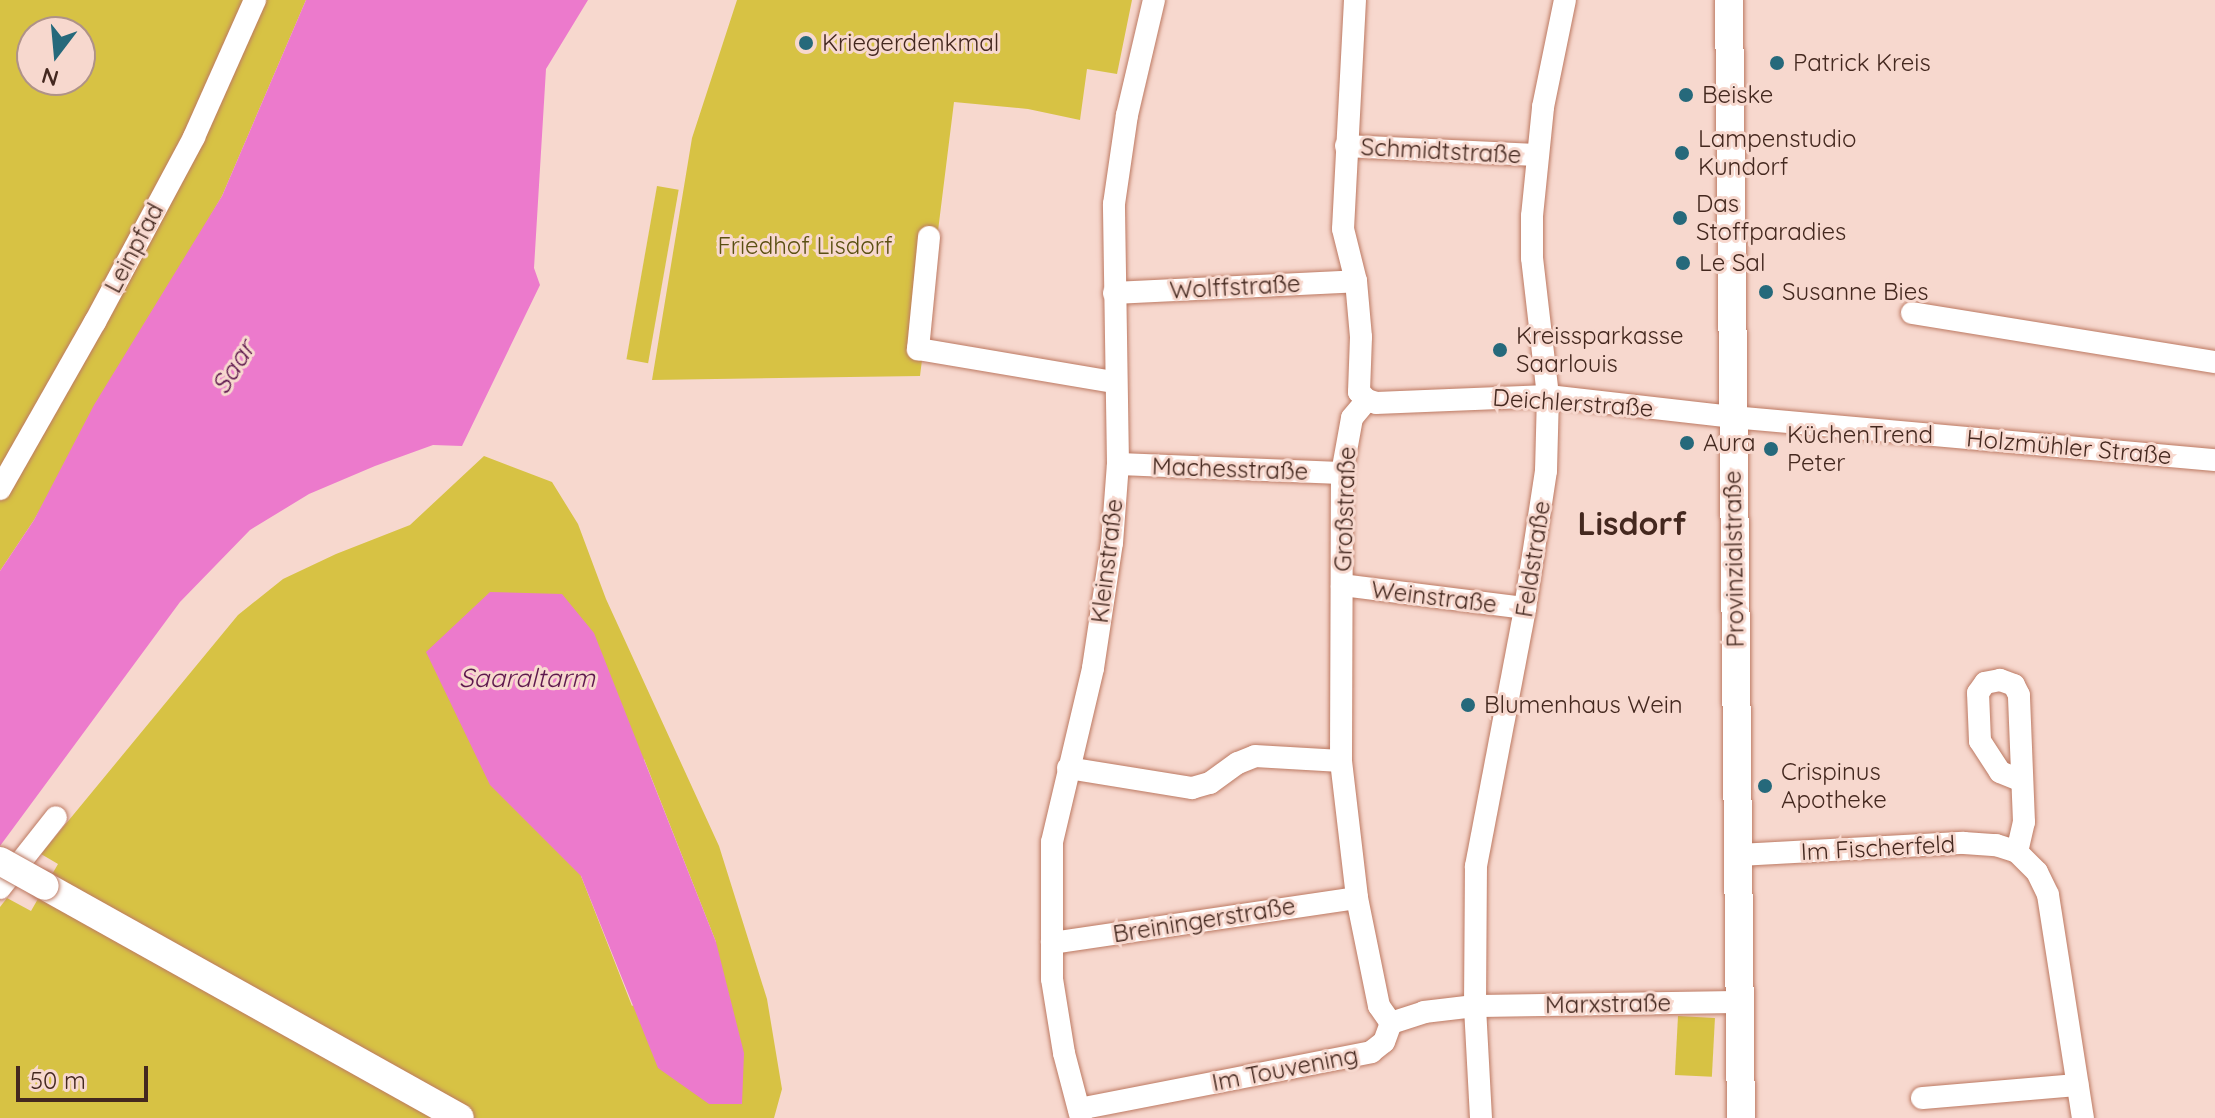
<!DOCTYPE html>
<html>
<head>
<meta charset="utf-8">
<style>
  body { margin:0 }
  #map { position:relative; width:2215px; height:1118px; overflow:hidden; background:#f7d8ce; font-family:Quicksand,sans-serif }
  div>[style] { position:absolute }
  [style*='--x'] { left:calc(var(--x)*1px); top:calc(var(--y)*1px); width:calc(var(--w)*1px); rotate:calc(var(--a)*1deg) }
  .green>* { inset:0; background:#d7c244; transform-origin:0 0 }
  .water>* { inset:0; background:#ec7acc }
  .roads { filter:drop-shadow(0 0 2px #bc7962) drop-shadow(0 0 2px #bc7962) }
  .minor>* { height:22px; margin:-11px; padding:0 11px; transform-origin:11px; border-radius:11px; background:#fff }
  .major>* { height:28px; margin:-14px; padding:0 14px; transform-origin:14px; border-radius:14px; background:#fff }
  .bridges { filter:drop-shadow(0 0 2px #bc7962) drop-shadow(0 0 2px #bc7962) }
  .major-bridge>* { height:28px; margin:-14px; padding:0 14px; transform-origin:14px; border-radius:14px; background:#fff }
  .dots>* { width:22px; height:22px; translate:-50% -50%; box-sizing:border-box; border:4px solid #f7d8ce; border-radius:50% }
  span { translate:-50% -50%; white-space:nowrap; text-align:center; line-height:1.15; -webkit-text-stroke:6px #f7d8ce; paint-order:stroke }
  .poi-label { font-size:24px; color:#44281f }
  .left { translate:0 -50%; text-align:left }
  .street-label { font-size:24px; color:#44281f }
  .park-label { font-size:24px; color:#5a4f11 }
  .water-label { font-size:26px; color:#5e184d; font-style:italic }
  .district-label { font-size:32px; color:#44281f; font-weight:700 }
  .north { position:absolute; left:16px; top:16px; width:80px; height:80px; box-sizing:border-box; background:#f7d8ce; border:2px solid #af9288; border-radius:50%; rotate:196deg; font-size:22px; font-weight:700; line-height:32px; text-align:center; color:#44281f }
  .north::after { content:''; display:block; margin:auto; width:28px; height:36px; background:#26697b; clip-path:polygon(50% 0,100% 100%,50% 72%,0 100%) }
  .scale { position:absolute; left:16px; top:1066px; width:132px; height:36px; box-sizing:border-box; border:4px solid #44281f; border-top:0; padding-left:10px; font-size:24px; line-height:28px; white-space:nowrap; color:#44281f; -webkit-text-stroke:6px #f7d8ce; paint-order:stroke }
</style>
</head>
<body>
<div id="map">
  <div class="green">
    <div style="clip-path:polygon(evenodd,0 0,306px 0,222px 196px,34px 520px,0 571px,0 0,32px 32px,80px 32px,80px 80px,32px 80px,32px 32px)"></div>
    <div style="clip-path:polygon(737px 0,1132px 0,1117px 74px,1087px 69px,1080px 120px,1028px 109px,954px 102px,920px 376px,652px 380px,692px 138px)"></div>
    <div style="left:657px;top:186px;width:22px;height:176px;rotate:10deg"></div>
    <div style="clip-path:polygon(evenodd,484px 456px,552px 482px,578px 524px,606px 599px,719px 846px,767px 999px,782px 1089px,774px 1118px,0 1118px,0 907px,7px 898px,31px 911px,58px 864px,41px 854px,238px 615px,283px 579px,336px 554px,410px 525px,484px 456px,644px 759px,716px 942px,632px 1006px,581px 876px,644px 759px)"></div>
    <div style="left:1678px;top:1016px;width:37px;height:59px;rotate:3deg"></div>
  </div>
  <div class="water">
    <div style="clip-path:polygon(306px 0,588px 0,546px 69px,534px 268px,540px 285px,462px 446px,433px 445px,375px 466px,309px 494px,250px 530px,180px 602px,0 846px,0 571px,34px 520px,94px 405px,222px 196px)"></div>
    <div style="clip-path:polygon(490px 592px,562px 594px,594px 633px,716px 942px,744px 1053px,742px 1104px,709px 1104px,658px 1068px,581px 876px,490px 785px,426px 652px)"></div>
  </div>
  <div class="roads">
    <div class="minor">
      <div style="--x:1355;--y:0;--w:229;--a:93"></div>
      <div style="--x:1343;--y:229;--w:54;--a:76"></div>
      <div style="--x:1356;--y:281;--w:56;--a:84.9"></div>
      <div style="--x:1361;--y:337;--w:55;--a:92.1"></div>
      <div style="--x:1359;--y:392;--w:11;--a:45"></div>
      <div style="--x:1346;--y:146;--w:190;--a:2.7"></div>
      <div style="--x:929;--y:237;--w:113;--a:95.6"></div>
      <div style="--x:918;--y:349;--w:199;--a:9.6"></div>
      <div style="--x:1114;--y:293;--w:242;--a:-2.8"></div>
      <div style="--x:1912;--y:313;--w:307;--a:9.2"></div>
      <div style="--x:1367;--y:400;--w:9;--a:18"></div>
      <div style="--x:1376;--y:403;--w:172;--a:-2.3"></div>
      <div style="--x:1548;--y:396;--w:185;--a:6.5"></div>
      <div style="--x:1732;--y:417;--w:485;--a:5.1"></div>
      <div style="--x:1367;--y:400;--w:23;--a:130"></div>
      <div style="--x:1352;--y:418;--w:56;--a:100.3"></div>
      <div style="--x:1342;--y:473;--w:288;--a:90.2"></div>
      <div style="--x:1341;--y:761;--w:138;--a:83.3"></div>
      <div style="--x:1357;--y:898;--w:110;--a:78.5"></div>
      <div style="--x:1379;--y:1006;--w:21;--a:55"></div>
      <div style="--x:1118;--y:464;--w:224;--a:2.3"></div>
      <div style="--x:0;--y:489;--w:192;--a:-60.4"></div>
      <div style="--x:95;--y:322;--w:210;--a:-61.8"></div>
      <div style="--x:194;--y:137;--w:150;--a:-66"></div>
      <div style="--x:1342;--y:585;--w:184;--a:7.2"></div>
      <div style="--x:1068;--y:768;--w:126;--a:9.2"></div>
      <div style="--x:1192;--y:788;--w:19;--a:-16"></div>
      <div style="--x:1210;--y:783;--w:34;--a:-36"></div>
      <div style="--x:1238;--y:763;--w:18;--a:-22"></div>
      <div style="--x:1255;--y:756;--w:86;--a:3.3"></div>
      <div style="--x:2017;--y:852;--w:31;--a:-77"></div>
      <div style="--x:2024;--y:822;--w:127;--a:-92.3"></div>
      <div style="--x:2019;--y:695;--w:11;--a:-117"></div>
      <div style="--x:2014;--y:685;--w:15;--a:-160"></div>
      <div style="--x:2000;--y:680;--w:15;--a:169"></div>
      <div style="--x:1985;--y:683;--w:12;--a:125"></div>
      <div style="--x:1978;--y:693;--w:48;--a:87.6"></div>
      <div style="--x:1980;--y:741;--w:37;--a:57"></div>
      <div style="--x:2000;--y:772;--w:22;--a:22"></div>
      <div style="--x:1739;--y:855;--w:225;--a:-3.1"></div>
      <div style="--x:1964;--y:843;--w:32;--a:4"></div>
      <div style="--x:1996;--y:845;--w:22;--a:18"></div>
      <div style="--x:2017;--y:852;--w:28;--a:45"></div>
      <div style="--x:2037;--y:872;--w:25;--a:64"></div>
      <div style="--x:2048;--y:895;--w:226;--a:81.1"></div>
      <div style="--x:0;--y:888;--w:90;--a:-51.7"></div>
      <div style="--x:1052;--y:943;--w:308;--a:-8.4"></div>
      <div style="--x:1922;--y:1098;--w:156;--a:-4.8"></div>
      <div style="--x:1079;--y:1109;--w:298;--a:-11"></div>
      <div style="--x:1371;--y:1052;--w:16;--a:-38"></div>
      <div style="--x:1384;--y:1042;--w:20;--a:-70"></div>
      <div style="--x:1391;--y:1023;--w:35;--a:-18"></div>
      <div style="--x:1424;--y:1012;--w:51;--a:-6.7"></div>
      <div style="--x:1475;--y:1006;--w:265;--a:-0.9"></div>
      <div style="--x:1081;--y:1118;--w:67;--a:-104.7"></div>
      <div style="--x:1064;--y:1053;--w:75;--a:-99.2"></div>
      <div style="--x:1052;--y:979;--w:137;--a:-90"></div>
      <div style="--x:1052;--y:842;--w:179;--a:-76.7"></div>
      <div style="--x:1093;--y:668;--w:126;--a:-81.4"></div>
      <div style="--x:1112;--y:543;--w:79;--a:-85.7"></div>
      <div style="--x:1118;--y:464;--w:260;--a:-90.9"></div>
      <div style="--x:1114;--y:204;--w:90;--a:-81.7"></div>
      <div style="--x:1127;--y:115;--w:118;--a:-76.8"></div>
      <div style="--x:1481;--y:1118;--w:112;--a:-93.1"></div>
      <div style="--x:1475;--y:1006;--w:140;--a:-89.6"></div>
      <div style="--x:1476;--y:866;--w:263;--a:-79.2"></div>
      <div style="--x:1525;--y:608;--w:139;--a:-81.3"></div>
      <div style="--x:1546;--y:471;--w:75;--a:-88.5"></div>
      <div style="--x:1548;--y:396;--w:139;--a:-96.6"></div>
      <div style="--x:1532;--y:258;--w:42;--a:-90"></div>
      <div style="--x:1532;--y:216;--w:110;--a:-84.2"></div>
      <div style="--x:1543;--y:107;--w:109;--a:-78.4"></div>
    </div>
    <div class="major">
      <div style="--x:1729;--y:0;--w:1118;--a:89.39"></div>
      <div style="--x:45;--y:886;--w:475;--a:29.2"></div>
    </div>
  </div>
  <div class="bridges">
    <div class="major-bridge">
      <div style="--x:0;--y:861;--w:51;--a:29.1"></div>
    </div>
  </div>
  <div class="dots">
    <div style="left:806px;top:43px;background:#26697b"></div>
    <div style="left:1777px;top:63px;background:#26697b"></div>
    <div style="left:1686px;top:95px;background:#26697b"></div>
    <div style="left:1682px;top:153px;background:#26697b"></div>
    <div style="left:1680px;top:218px;background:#26697b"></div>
    <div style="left:1683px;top:263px;background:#26697b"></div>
    <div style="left:1766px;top:292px;background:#26697b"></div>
    <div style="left:1500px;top:350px;background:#26697b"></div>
    <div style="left:1687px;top:443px;background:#26697b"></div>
    <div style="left:1771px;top:449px;background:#26697b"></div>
    <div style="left:1468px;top:705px;background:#26697b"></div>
    <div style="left:1765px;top:786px;background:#26697b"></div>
  </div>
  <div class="poi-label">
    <span class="left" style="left:822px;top:43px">Kriegerdenkmal</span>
    <span class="left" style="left:1793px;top:63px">Patrick Kreis</span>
    <span class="left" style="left:1702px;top:95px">Beiske</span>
    <span class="left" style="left:1698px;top:153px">Lampenstudio<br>Kundorf</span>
    <span class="left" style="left:1696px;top:218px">Das<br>Stoffparadies</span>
    <span class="left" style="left:1699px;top:263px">Le Sal</span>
    <span class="left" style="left:1782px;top:292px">Susanne Bies</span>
    <span class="left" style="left:1516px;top:350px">Kreissparkasse<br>Saarlouis</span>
    <span class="left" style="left:1787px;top:449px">KüchenTrend<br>Peter</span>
    <span class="left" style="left:1703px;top:443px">Aura</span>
    <span class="left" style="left:1484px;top:705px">Blumenhaus Wein</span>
    <span class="left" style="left:1781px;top:786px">Crispinus<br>Apotheke</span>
  </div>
  <div class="street-label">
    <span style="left:1441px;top:151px;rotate:3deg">Schmidtstraße</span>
    <span style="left:134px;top:248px;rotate:-62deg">Leinpfad</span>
    <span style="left:1235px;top:287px;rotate:-3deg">Wolffstraße</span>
    <span style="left:1573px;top:403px;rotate:4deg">Deichlerstraße</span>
    <span style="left:2069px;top:447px;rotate:5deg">Holzmühler Straße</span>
    <span style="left:1230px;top:469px;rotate:2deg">Machesstraße</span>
    <span style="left:1345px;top:509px;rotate:-88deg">Großstraße</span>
    <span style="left:1533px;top:559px;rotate:-81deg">Feldstraße</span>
    <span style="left:1734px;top:559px;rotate:-91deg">Provinzialstraße</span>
    <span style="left:1107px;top:561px;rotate:-83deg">Kleinstraße</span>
    <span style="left:1434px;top:597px;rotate:7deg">Weinstraße</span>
    <span style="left:1878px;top:848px;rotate:-3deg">Im Fischerfeld</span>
    <span style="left:1204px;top:920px;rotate:-9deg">Breiningerstraße</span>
    <span style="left:1608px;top:1004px;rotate:-1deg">Marxstraße</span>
    <span style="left:1285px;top:1069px;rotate:-11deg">Im Touvening</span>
  </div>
  <div class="park-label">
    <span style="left:805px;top:246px">Friedhof Lisdorf</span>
  </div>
  <div class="water-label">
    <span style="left:233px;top:367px;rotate:-58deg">Saar</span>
    <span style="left:527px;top:678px">Saaraltarm</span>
  </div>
  <div class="district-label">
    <span style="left:1632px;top:523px">Lisdorf</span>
  </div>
  <div class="north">N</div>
  <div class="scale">50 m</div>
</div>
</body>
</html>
